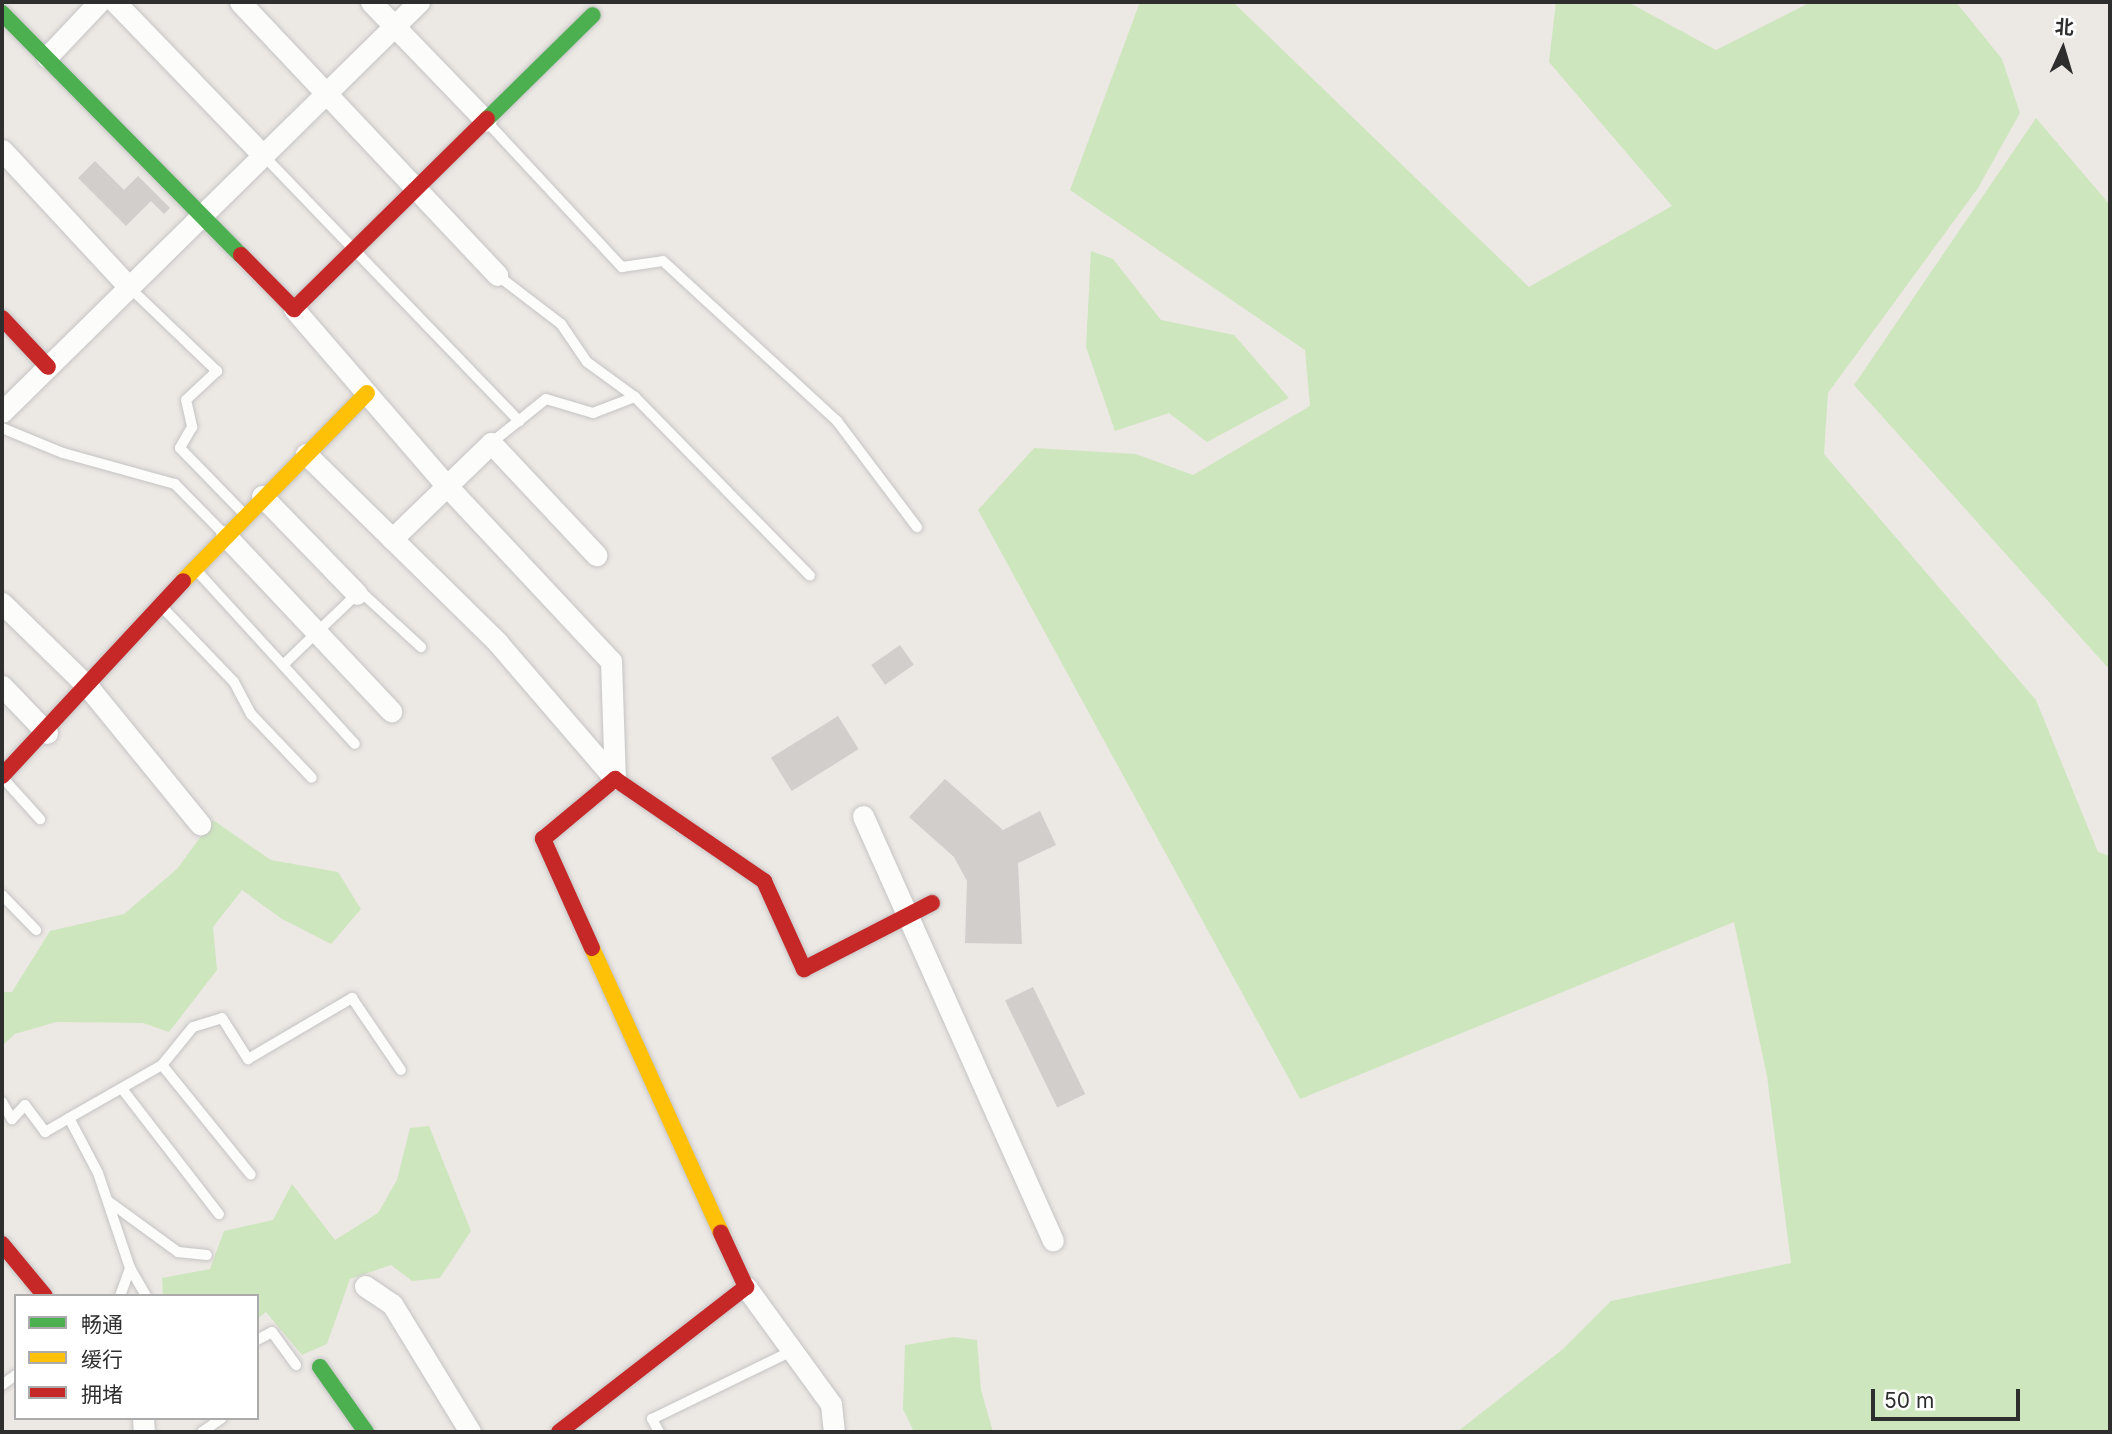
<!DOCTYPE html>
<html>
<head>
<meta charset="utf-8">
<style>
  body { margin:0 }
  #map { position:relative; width:2112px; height:1434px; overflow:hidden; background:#ece8e4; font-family:Inter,"Noto Sans SC",sans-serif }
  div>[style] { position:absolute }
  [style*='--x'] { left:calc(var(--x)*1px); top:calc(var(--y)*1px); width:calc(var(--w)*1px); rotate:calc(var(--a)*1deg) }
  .green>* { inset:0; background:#cee6be }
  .building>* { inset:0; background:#d1cecb; transform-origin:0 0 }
  .roads { filter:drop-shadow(0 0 2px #c5c4c5) drop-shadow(0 0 2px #c5c4c5) }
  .lane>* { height:10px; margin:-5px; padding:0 5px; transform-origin:5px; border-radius:5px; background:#fcfcfb }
  .street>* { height:21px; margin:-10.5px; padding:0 10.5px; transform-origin:10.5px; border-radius:10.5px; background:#fcfcfb }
  .fast>* { height:16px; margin:-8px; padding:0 8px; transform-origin:8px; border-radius:8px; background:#4caf50 }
  .slow>* { height:16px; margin:-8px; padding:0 8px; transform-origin:8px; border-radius:8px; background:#ffc107 }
  .jam>* { height:16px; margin:-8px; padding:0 8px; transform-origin:8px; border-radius:8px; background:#c62828 }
  span { translate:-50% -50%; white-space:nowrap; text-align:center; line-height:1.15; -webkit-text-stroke:5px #fff; paint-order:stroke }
  .frame { position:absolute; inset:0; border:4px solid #2e2e2e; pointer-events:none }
  .legend { position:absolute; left:14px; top:1294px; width:245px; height:126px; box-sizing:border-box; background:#fff; border:2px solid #ababab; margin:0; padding:9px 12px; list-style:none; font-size:21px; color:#2e2e2e }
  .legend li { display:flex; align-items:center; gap:14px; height:35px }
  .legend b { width:35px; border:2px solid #ababab }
  .north { position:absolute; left:2028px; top:14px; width:70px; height:70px; -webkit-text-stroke:5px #fff; paint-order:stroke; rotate:4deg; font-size:19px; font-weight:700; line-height:28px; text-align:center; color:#2e2e2e }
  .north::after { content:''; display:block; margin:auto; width:24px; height:32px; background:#2e2e2e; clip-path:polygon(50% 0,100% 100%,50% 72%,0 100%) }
  .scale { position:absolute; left:1871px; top:1389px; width:149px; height:32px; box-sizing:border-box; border:4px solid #2e2e2e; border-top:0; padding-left:9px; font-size:21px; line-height:24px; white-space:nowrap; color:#2e2e2e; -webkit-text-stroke:5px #fff; paint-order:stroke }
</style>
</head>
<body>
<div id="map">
  <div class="green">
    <div style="clip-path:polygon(1140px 2px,1233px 2px,1529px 287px,1672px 206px,1549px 62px,1556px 2px,1628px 2px,1716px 50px,1811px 2px,1956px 2px,2002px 59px,2020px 113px,1978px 188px,1828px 393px,1824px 454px,2036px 700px,2098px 852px,2110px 856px,2110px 1432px,1457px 1432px,1563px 1349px,1611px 1301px,1791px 1263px,1767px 1076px,1734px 922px,1300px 1099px,978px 510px,1034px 448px,1136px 454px,1193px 475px,1310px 406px,1305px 350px,1070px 190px)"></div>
    <div style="clip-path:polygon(2036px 118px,2110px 205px,2110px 670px,1854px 385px)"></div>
    <div style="clip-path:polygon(1091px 251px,1113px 259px,1161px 320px,1234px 335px,1289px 398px,1207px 442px,1169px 413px,1115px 431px,1086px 347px)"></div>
    <div style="clip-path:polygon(213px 820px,271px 860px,338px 872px,361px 909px,331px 944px,282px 919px,242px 890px,213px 927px,217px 970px,169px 1032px,143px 1023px,56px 1022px,15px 1034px,2px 1046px,2px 992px,12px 992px,50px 931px,124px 914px,177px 869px)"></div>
    <div style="clip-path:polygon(429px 1126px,471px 1231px,440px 1278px,412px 1281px,391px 1265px,350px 1279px,327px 1344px,302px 1355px,266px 1312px,257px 1319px,257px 1296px,163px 1296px,162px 1278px,210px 1269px,224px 1231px,273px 1220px,292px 1184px,335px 1240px,378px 1213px,397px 1180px,410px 1128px)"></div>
    <div style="clip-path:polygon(954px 1337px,977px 1340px,981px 1390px,993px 1432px,914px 1432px,903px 1409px,905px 1345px)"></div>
  </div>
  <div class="building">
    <div style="clip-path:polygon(95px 161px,124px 190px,138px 176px,170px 208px,164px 214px,151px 201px,126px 226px,78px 178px)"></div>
    <div style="left:900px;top:645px;width:24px;height:35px;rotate:55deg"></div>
    <div style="left:838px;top:716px;width:39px;height:79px;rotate:58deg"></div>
    <div style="clip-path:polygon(945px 779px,1003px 830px,1040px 811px,1056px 845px,1018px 863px,1022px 944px,965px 943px,967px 881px,954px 857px,909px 817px)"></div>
    <div style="left:1033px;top:987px;width:119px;height:31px;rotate:64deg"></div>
  </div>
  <div class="roads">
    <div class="lane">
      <div style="--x:488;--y:123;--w:197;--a:47.1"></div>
      <div style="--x:622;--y:267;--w:41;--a:-8.3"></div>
      <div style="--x:663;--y:261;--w:236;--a:42.6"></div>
      <div style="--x:837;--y:421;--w:133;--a:53"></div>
      <div style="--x:262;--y:154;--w:371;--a:46.1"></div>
      <div style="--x:497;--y:275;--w:81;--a:37.4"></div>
      <div style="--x:561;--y:324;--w:46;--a:55.6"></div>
      <div style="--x:587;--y:362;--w:59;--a:36.1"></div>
      <div style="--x:129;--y:287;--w:122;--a:43.7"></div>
      <div style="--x:217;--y:371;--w:42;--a:136.9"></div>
      <div style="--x:186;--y:400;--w:28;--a:77"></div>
      <div style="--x:192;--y:427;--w:24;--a:120"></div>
      <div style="--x:180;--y:448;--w:91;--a:45.9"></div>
      <div style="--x:2;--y:428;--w:66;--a:22.3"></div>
      <div style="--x:63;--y:453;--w:116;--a:15.5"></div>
      <div style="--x:175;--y:484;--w:70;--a:45.6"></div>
      <div style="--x:491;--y:443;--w:70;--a:-38.7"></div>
      <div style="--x:546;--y:399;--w:49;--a:16.6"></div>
      <div style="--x:593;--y:413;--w:45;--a:-20.9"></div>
      <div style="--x:635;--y:397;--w:250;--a:45.6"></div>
      <div style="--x:197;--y:571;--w:234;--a:47.6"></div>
      <div style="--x:162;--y:607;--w:104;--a:46.2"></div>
      <div style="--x:234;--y:682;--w:36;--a:62"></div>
      <div style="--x:251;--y:714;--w:88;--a:46.4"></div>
      <div style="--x:283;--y:665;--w:107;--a:-43.9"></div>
      <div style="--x:360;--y:591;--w:83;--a:42.6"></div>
      <div style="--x:2;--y:777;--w:57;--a:47.9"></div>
      <div style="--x:2;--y:895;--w:49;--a:45.8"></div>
      <div style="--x:162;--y:1065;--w:141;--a:51"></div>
      <div style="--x:123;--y:1090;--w:157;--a:52.3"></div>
      <div style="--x:2;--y:1102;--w:20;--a:60"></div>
      <div style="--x:12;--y:1119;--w:19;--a:-47"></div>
      <div style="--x:25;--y:1105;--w:34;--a:53"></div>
      <div style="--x:45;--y:1132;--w:28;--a:-30"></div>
      <div style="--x:108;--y:1201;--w:87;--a:36.1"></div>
      <div style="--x:178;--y:1252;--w:29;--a:6"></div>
      <div style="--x:130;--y:1268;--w:32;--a:60"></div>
      <div style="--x:120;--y:1296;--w:30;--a:-70"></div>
      <div style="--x:130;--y:1268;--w:100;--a:-108.6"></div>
      <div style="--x:98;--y:1173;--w:62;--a:-117.8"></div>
      <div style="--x:69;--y:1118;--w:107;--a:-29.7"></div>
      <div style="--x:162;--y:1065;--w:49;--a:-50.8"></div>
      <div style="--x:193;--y:1027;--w:30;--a:-17"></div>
      <div style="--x:222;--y:1018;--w:49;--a:57.6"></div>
      <div style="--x:248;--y:1059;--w:121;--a:-30.4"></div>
      <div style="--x:352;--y:998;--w:87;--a:55.8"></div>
      <div style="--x:257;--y:1340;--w:17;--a:-28"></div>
      <div style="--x:272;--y:1332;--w:41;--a:54"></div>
      <div style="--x:2;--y:1385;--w:17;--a:-36"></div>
      <div style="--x:202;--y:1432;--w:24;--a:-35"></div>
      <div style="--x:659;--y:1432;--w:15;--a:-118"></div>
      <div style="--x:652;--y:1419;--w:156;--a:-25.9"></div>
    </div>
    <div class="street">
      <div style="--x:115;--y:2;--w:211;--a:46"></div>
      <div style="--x:240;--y:2;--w:375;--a:46.7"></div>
      <div style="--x:371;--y:2;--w:165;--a:46"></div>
      <div style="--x:47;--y:57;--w:76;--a:-46.6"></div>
      <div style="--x:2;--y:150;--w:187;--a:47.2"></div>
      <div style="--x:294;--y:309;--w:234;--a:49.2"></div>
      <div style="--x:447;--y:486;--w:240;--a:46.9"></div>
      <div style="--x:611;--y:661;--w:118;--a:88.1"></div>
      <div style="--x:2;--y:412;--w:585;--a:-44.52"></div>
      <div style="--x:306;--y:454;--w:269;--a:44.5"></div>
      <div style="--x:498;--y:643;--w:179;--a:49.3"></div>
      <div style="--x:262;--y:496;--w:136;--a:45.9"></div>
      <div style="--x:226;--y:536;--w:241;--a:46.7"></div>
      <div style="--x:392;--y:539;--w:138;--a:-44.1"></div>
      <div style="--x:491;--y:443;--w:154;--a:46.8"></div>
      <div style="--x:2;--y:603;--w:122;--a:44.3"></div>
      <div style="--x:89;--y:688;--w:176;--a:50.8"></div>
      <div style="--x:2;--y:686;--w:65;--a:46.2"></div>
      <div style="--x:863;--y:816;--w:465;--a:65.9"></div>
      <div style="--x:365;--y:1286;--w:32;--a:34"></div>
      <div style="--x:392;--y:1304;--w:150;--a:58.6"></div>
      <div style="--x:746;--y:1287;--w:145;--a:54"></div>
      <div style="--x:831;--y:1404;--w:28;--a:84"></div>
      <div style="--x:143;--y:1418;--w:14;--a:86"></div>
    </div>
    <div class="fast">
      <div style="--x:2;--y:13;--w:340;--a:45.4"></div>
      <div style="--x:487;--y:119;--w:148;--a:-44.5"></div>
      <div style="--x:320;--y:1367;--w:80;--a:54.7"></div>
    </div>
    <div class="slow">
      <div style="--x:183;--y:581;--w:263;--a:-45.6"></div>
      <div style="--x:592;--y:948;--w:313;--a:65.6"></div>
    </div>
    <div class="jam">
      <div style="--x:241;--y:255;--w:76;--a:45.5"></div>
      <div style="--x:294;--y:309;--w:271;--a:-44.6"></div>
      <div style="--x:2;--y:318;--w:67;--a:46.8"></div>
      <div style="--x:2;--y:776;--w:266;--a:-47.1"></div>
      <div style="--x:592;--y:948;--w:120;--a:-114.2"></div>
      <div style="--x:543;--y:839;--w:94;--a:-39.8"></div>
      <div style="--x:615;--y:779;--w:181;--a:34.4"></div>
      <div style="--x:764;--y:881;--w:97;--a:65.6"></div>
      <div style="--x:804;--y:969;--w:144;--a:-27.3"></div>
      <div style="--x:2;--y:1244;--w:67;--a:50.4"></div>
      <div style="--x:559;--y:1432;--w:237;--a:-37.8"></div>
      <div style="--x:746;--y:1287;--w:60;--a:-114.8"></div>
    </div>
  </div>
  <div class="frame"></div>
  <ul class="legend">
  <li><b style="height:9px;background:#4caf50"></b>畅通</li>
  <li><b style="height:9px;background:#ffc107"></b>缓行</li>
  <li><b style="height:9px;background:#c62828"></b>拥堵</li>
  </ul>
  <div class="north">北</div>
  <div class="scale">50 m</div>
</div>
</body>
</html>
